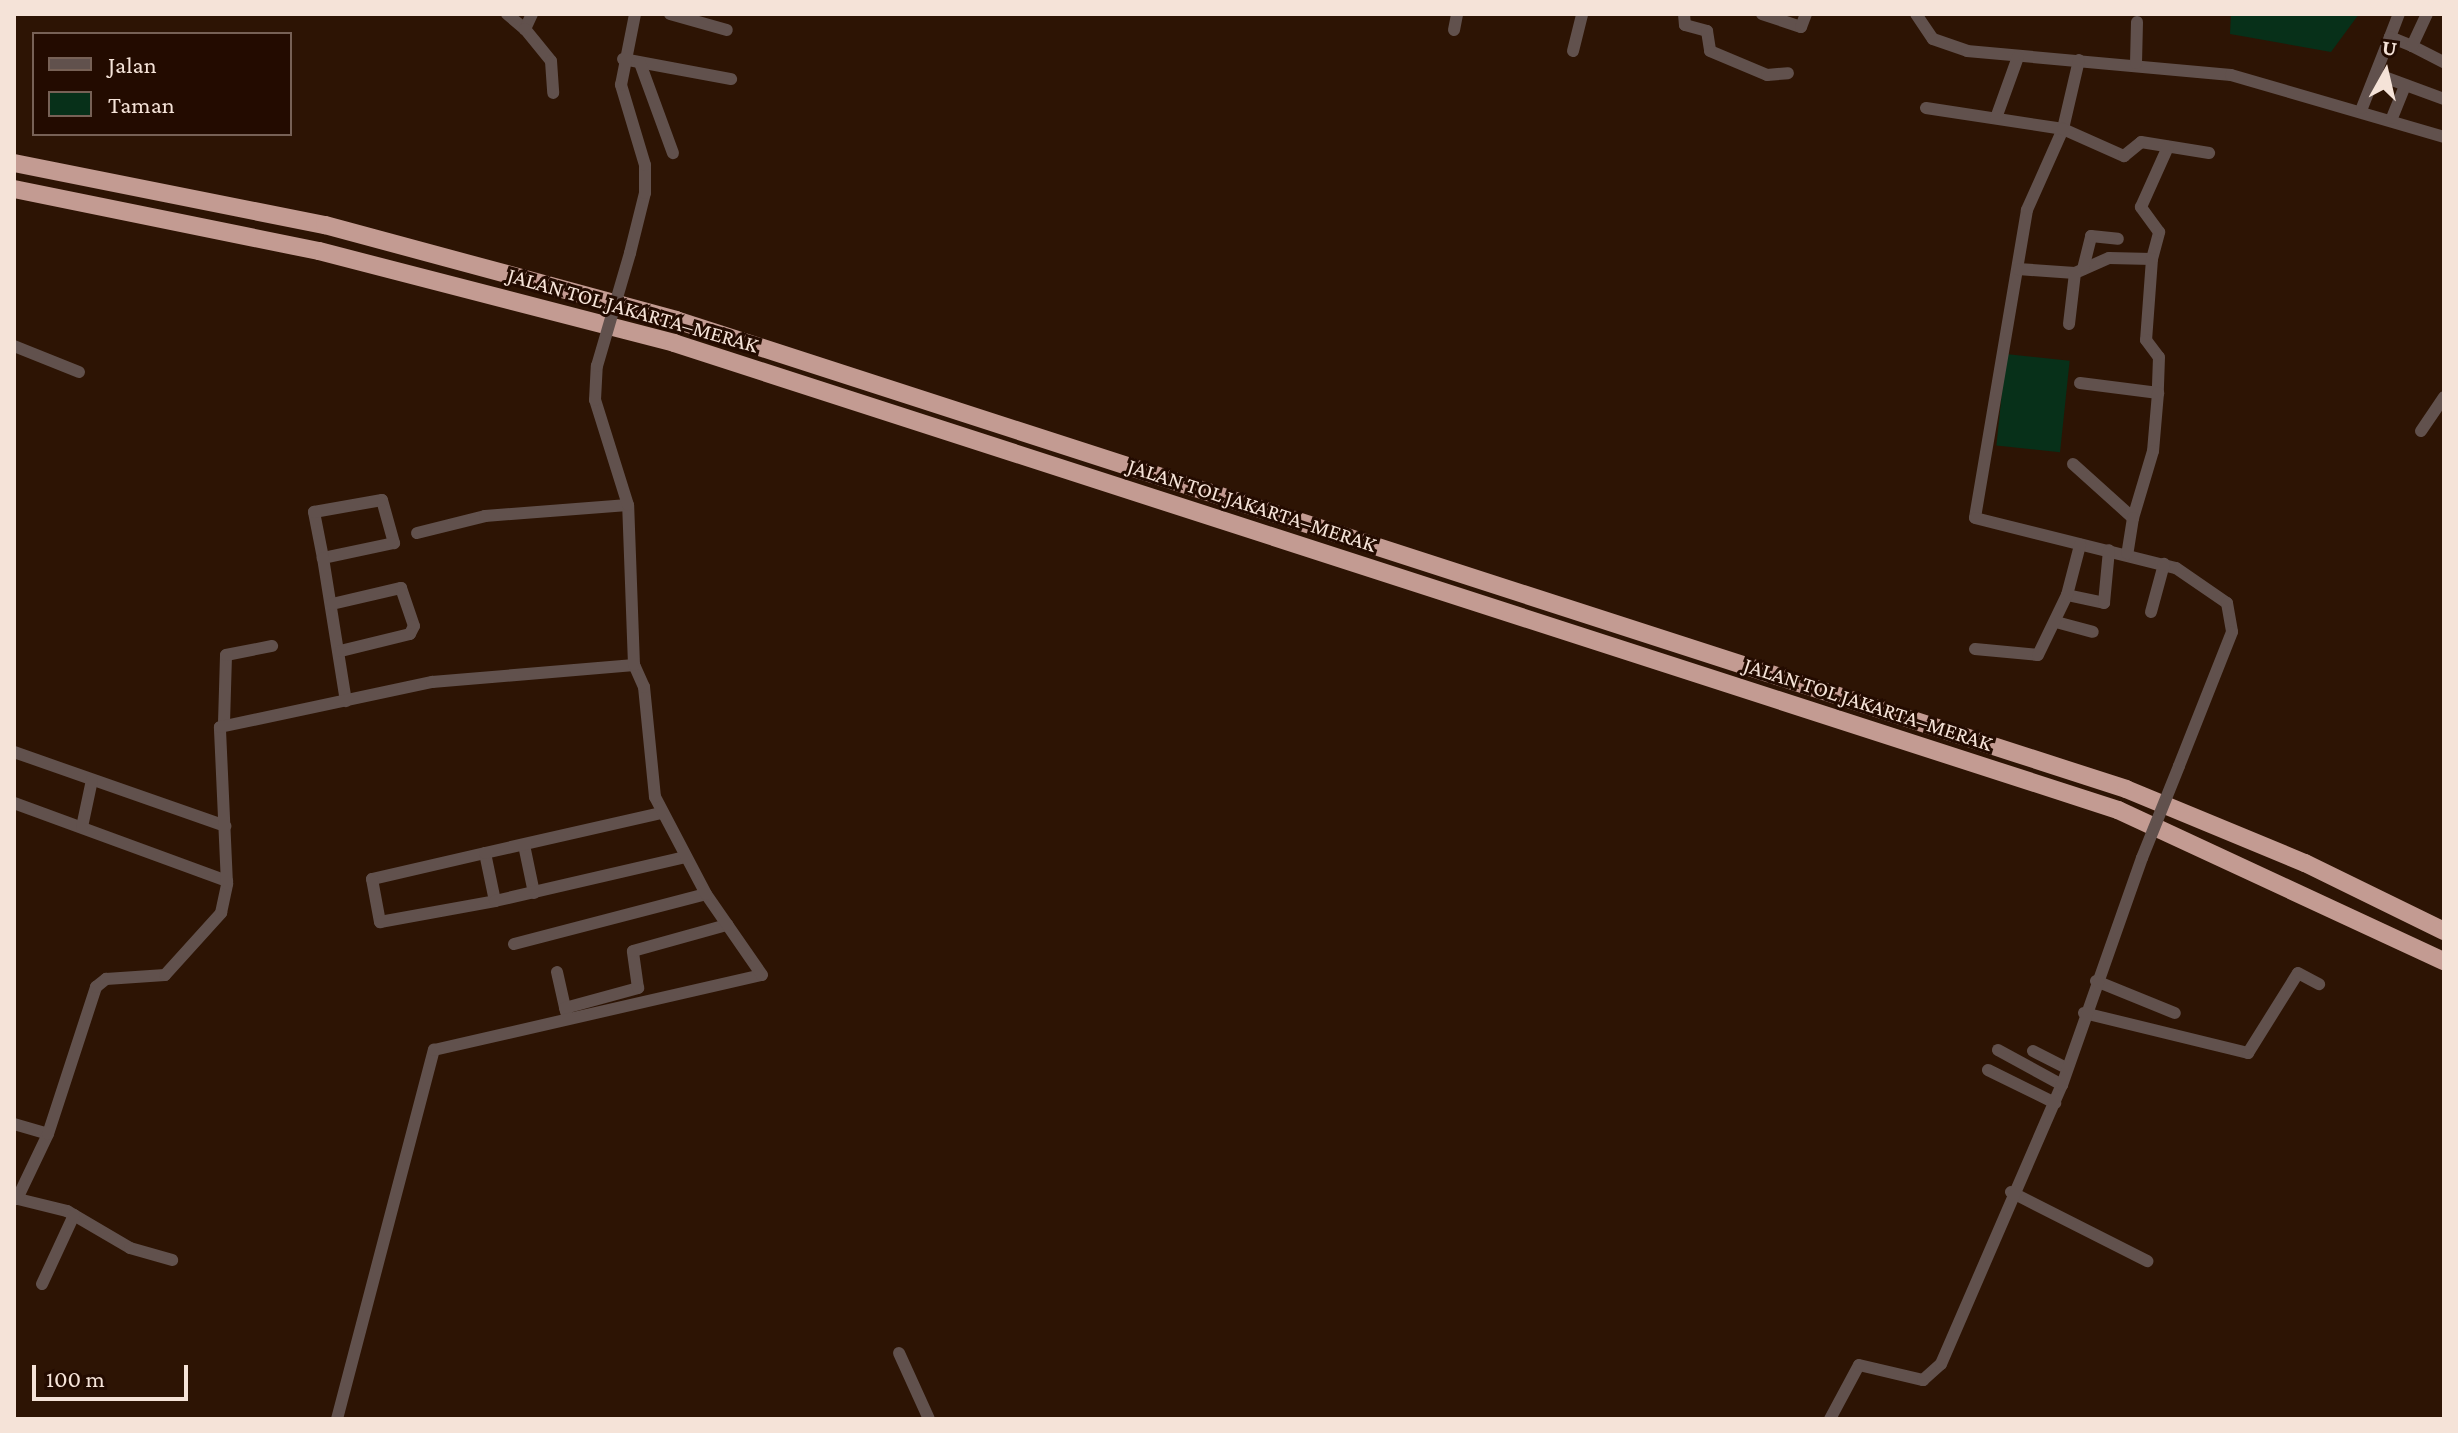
<!DOCTYPE html>
<html>
<head>
<meta charset="utf-8">
<style>
  body { margin:0 }
  #map { position:relative; width:2458px; height:1433px; overflow:hidden; background:#2d1404; font-family:"Crimson Pro",serif }
  div>[style] { position:absolute }
  [style*='--x'] { left:calc(var(--x)*1px); top:calc(var(--y)*1px); width:calc(var(--w)*1px); rotate:calc(var(--a)*1deg) }
  .green>* { inset:0; background:#073019; transform-origin:0 0 }
  .minor>* { height:12px; margin:-6px; padding:0 6px; transform-origin:6px; border-radius:6px; background:#61514d }
  .highway>* { height:18px; margin:-9px; padding:0 9px; transform-origin:9px; border-radius:9px; background:#c39b92 }
  .minor-bridge>* { height:12px; margin:-6px; padding:0 6px; transform-origin:6px; border-radius:6px; background:#61514d }
  span { translate:-50% -50%; white-space:nowrap; text-align:center; line-height:1.15; -webkit-text-stroke:6px #230b00; paint-order:stroke }
  .street-label { font-size:22px; color:#f5e3d8 }
  .frame { position:absolute; inset:0; border:16px solid #f5e3d8; pointer-events:none }
  .legend { position:absolute; left:32px; top:32px; width:260px; height:104px; box-sizing:border-box; background:#230b00; border:2px solid #776156; margin:0; padding:10px 14px; list-style:none; font-size:24px; color:#f5e3d8 }
  .legend li { display:flex; align-items:center; gap:16px; height:40px }
  .legend b { width:40px; border:2px solid #776156 }
  .north { position:absolute; left:2346px; top:32px; width:80px; height:80px; -webkit-text-stroke:6px #230b00; paint-order:stroke; rotate:8deg; font-size:22px; font-weight:700; line-height:32px; text-align:center; color:#f5e3d8 }
  .north::after { content:''; display:block; margin:auto; width:28px; height:36px; background:#f5e3d8; clip-path:polygon(50% 0,100% 100%,50% 72%,0 100%) }
  .scale { position:absolute; left:32px; top:1365px; width:156px; height:36px; box-sizing:border-box; border:4px solid #f5e3d8; border-top:0; padding-left:10px; font-size:24px; line-height:28px; white-space:nowrap; color:#f5e3d8; -webkit-text-stroke:6px #230b00; paint-order:stroke }
</style>
</head>
<body>
<div id="map">
  <div class="green">
    <div style="clip-path:polygon(2231px 14px,2359px 14px,2331px 52px,2230px 34px)"></div>
    <div style="left:2006px;top:354px;width:64px;height:92px;rotate:6deg"></div>
  </div>
  <div class="minor">
    <div style="--x:507;--y:14;--w:23;--a:40"></div>
    <div style="--x:532;--y:14;--w:17;--a:115"></div>
    <div style="--x:525;--y:29;--w:41;--a:50.9"></div>
    <div style="--x:551;--y:61;--w:32;--a:86"></div>
    <div style="--x:670;--y:14;--w:59;--a:15.7"></div>
    <div style="--x:1684;--y:14;--w:11;--a:85"></div>
    <div style="--x:1685;--y:25;--w:23;--a:15"></div>
    <div style="--x:1707;--y:31;--w:20;--a:81"></div>
    <div style="--x:1710;--y:51;--w:62;--a:22.8"></div>
    <div style="--x:1767;--y:75;--w:21;--a:-5"></div>
    <div style="--x:1762;--y:14;--w:41;--a:18.4"></div>
    <div style="--x:1801;--y:27;--w:14;--a:-69"></div>
    <div style="--x:1916;--y:14;--w:30;--a:56"></div>
    <div style="--x:1933;--y:39;--w:36;--a:19"></div>
    <div style="--x:1967;--y:51;--w:265;--a:5.2"></div>
    <div style="--x:2231;--y:75;--w:222;--a:16.2"></div>
    <div style="--x:1454;--y:30;--w:16;--a:-79"></div>
    <div style="--x:2390;--y:37;--w:25;--a:-69"></div>
    <div style="--x:2412;--y:46;--w:36;--a:27"></div>
    <div style="--x:1573;--y:51;--w:38;--a:-76"></div>
    <div style="--x:623;--y:59;--w:110;--a:10.5"></div>
    <div style="--x:2079;--y:60;--w:71;--a:103.1"></div>
    <div style="--x:2063;--y:129;--w:89;--a:114"></div>
    <div style="--x:2027;--y:210;--w:312;--a:99.6"></div>
    <div style="--x:1975;--y:518;--w:207;--a:14"></div>
    <div style="--x:2176;--y:568;--w:62;--a:34.5"></div>
    <div style="--x:2227;--y:603;--w:29;--a:80"></div>
    <div style="--x:2232;--y:632;--w:144;--a:111.6"></div>
    <div style="--x:640;--y:63;--w:96;--a:69.9"></div>
    <div style="--x:2136;--y:63;--w:41;--a:-88.6"></div>
    <div style="--x:2376;--y:74;--w:72;--a:20.2"></div>
    <div style="--x:1926;--y:108;--w:139;--a:8.7"></div>
    <div style="--x:2063;--y:129;--w:67;--a:23.9"></div>
    <div style="--x:2124;--y:156;--w:22;--a:-39"></div>
    <div style="--x:2141;--y:142;--w:69;--a:9.2"></div>
    <div style="--x:2362;--y:108;--w:76;--a:-68.5"></div>
    <div style="--x:2390;--y:37;--w:24;--a:22"></div>
    <div style="--x:2412;--y:46;--w:35;--a:-65"></div>
    <div style="--x:1996;--y:118;--w:65;--a:-70.2"></div>
    <div style="--x:2392;--y:118;--w:35;--a:-68"></div>
    <div style="--x:630;--y:253;--w:62;--a:-76"></div>
    <div style="--x:645;--y:193;--w:28;--a:-90"></div>
    <div style="--x:645;--y:165;--w:84;--a:-106.7"></div>
    <div style="--x:621;--y:85;--w:72;--a:-78.8"></div>
    <div style="--x:2152;--y:259;--w:28;--a:-75"></div>
    <div style="--x:2159;--y:232;--w:31;--a:-126"></div>
    <div style="--x:2141;--y:207;--w:66;--a:-65.8"></div>
    <div style="--x:2018;--y:269;--w:57;--a:4"></div>
    <div style="--x:2075;--y:273;--w:37;--a:-24"></div>
    <div style="--x:2109;--y:258;--w:43;--a:1.3"></div>
    <div style="--x:2152;--y:259;--w:81;--a:94.2"></div>
    <div style="--x:2146;--y:340;--w:21;--a:53"></div>
    <div style="--x:2159;--y:357;--w:36;--a:92"></div>
    <div style="--x:2083;--y:269;--w:34;--a:-76"></div>
    <div style="--x:2091;--y:236;--w:27;--a:6"></div>
    <div style="--x:2069;--y:324;--w:51;--a:-83.3"></div>
    <div style="--x:14;--y:346;--w:70;--a:21.8"></div>
    <div style="--x:2080;--y:383;--w:79;--a:7.3"></div>
    <div style="--x:2158;--y:393;--w:58;--a:94.9"></div>
    <div style="--x:2153;--y:451;--w:70;--a:106.6"></div>
    <div style="--x:2421;--y:431;--w:41;--a:-55.9"></div>
    <div style="--x:2073;--y:464;--w:81;--a:42"></div>
    <div style="--x:2133;--y:518;--w:36;--a:99"></div>
    <div style="--x:382;--y:500;--w:45;--a:74.4"></div>
    <div style="--x:394;--y:543;--w:73;--a:168.1"></div>
    <div style="--x:323;--y:558;--w:47;--a:-101.1"></div>
    <div style="--x:314;--y:512;--w:69;--a:-10"></div>
    <div style="--x:417;--y:533;--w:70;--a:-14"></div>
    <div style="--x:485;--y:516;--w:143;--a:-4.4"></div>
    <div style="--x:323;--y:558;--w:145;--a:80.9"></div>
    <div style="--x:2067;--y:595;--w:38;--a:12"></div>
    <div style="--x:2104;--y:603;--w:53;--a:-84.6"></div>
    <div style="--x:332;--y:604;--w:71;--a:-13.1"></div>
    <div style="--x:401;--y:588;--w:40;--a:71.1"></div>
    <div style="--x:414;--y:626;--w:9;--a:117"></div>
    <div style="--x:410;--y:634;--w:71;--a:166.2"></div>
    <div style="--x:2151;--y:612;--w:50;--a:-74.8"></div>
    <div style="--x:2056;--y:622;--w:38;--a:15"></div>
    <div style="--x:1975;--y:649;--w:63;--a:5.4"></div>
    <div style="--x:2038;--y:655;--w:67;--a:-64.2"></div>
    <div style="--x:2067;--y:595;--w:52;--a:-75.4"></div>
    <div style="--x:224;--y:723;--w:68;--a:-88.3"></div>
    <div style="--x:226;--y:655;--w:47;--a:-11.1"></div>
    <div style="--x:14;--y:752;--w:224;--a:19.3"></div>
    <div style="--x:14;--y:803;--w:227;--a:20.1"></div>
    <div style="--x:82;--y:827;--w:48;--a:-78"></div>
    <div style="--x:524;--y:845;--w:49;--a:78.2"></div>
    <div style="--x:485;--y:853;--w:116;--a:167"></div>
    <div style="--x:372;--y:879;--w:44;--a:79.5"></div>
    <div style="--x:380;--y:922;--w:117;--a:-10.3"></div>
    <div style="--x:495;--y:901;--w:49;--a:-101.8"></div>
    <div style="--x:485;--y:853;--w:180;--a:-12.8"></div>
    <div style="--x:495;--y:901;--w:196;--a:-13"></div>
    <div style="--x:514;--y:944;--w:198;--a:-14.6"></div>
    <div style="--x:557;--y:972;--w:41;--a:77.3"></div>
    <div style="--x:2096;--y:981;--w:85;--a:22.1"></div>
    <div style="--x:565;--y:1008;--w:76;--a:-15.3"></div>
    <div style="--x:638;--y:988;--w:37;--a:-98"></div>
    <div style="--x:633;--y:951;--w:98;--a:-15.5"></div>
    <div style="--x:2084;--y:1013;--w:169;--a:13.7"></div>
    <div style="--x:2248;--y:1053;--w:94;--a:-58"></div>
    <div style="--x:2298;--y:973;--w:24;--a:28"></div>
    <div style="--x:1998;--y:1050;--w:73;--a:28.7"></div>
    <div style="--x:2033;--y:1051;--w:38;--a:27"></div>
    <div style="--x:1988;--y:1070;--w:75;--a:26.2"></div>
    <div style="--x:14;--y:1124;--w:35;--a:16"></div>
    <div style="--x:2011;--y:1192;--w:153;--a:26.9"></div>
    <div style="--x:14;--y:1198;--w:55;--a:13.8"></div>
    <div style="--x:67;--y:1211;--w:73;--a:30.4"></div>
    <div style="--x:130;--y:1248;--w:44;--a:15.9"></div>
    <div style="--x:17;--y:1199;--w:72;--a:-64.5"></div>
    <div style="--x:48;--y:1134;--w:155;--a:-71.9"></div>
    <div style="--x:96;--y:987;--w:13;--a:-39"></div>
    <div style="--x:106;--y:979;--w:59;--a:-3.9"></div>
    <div style="--x:165;--y:975;--w:84;--a:-47.9"></div>
    <div style="--x:221;--y:913;--w:30;--a:-78"></div>
    <div style="--x:227;--y:884;--w:157;--a:-92.6"></div>
    <div style="--x:220;--y:727;--w:217;--a:-12"></div>
    <div style="--x:432;--y:682;--w:203;--a:-4.8"></div>
    <div style="--x:42;--y:1284;--w:76;--a:-65.1"></div>
    <div style="--x:899;--y:1353;--w:72;--a:65.6"></div>
    <div style="--x:337;--y:1419;--w:382;--a:-75.3"></div>
    <div style="--x:434;--y:1050;--w:336;--a:-12.9"></div>
    <div style="--x:762;--y:975;--w:98;--a:-124.7"></div>
    <div style="--x:706;--y:894;--w:110;--a:-117.7"></div>
    <div style="--x:655;--y:797;--w:111;--a:-95.7"></div>
    <div style="--x:644;--y:687;--w:24;--a:-114"></div>
    <div style="--x:634;--y:665;--w:160;--a:-92.1"></div>
    <div style="--x:628;--y:505;--w:110;--a:-107.4"></div>
    <div style="--x:595;--y:400;--w:34;--a:-87"></div>
    <div style="--x:1830;--y:1419;--w:61;--a:-61.8"></div>
    <div style="--x:1859;--y:1365;--w:66;--a:13.2"></div>
    <div style="--x:1923;--y:1380;--w:24;--a:-42"></div>
    <div style="--x:1941;--y:1364;--w:304;--a:-66.6"></div>
    <div style="--x:2062;--y:1085;--w:241;--a:-70.6"></div>
  </div>
  <div class="highway">
    <div style="--x:14;--y:163;--w:317;--a:11.3"></div>
    <div style="--x:325;--y:225;--w:364;--a:15.1"></div>
    <div style="--x:676;--y:320;--w:1524;--a:17.92"></div>
    <div style="--x:2126;--y:789;--w:194;--a:22.5"></div>
    <div style="--x:2305;--y:863;--w:155;--a:26.1"></div>
    <div style="--x:14;--y:189;--w:311;--a:11.5"></div>
    <div style="--x:319;--y:251;--w:367;--a:14.5"></div>
    <div style="--x:674;--y:343;--w:1518;--a:17.92"></div>
    <div style="--x:2118;--y:810;--w:359;--a:24.9"></div>
  </div>
  <div class="minor-bridge">
    <div style="--x:597;--y:366;--w:118;--a:-73.7"></div>
    <div style="--x:2142;--y:858;--w:99;--a:-68.1"></div>
  </div>
  <div class="street-label">
    <span style="left:633px;top:310px;rotate:16deg">JALAN TOL JAKARTA–MERAK</span>
    <span style="left:1252px;top:505px;rotate:18deg">JALAN TOL JAKARTA–MERAK</span>
    <span style="left:1868px;top:704px;rotate:18deg">JALAN TOL JAKARTA–MERAK</span>
  </div>
  <div class="frame"></div>
  <ul class="legend">
  <li><b style="height:10px;background:#61514d"></b>Jalan</li>
  <li><b style="height:22px;background:#073019"></b>Taman</li>
  </ul>
  <div class="north">U</div>
  <div class="scale">100 m</div>
</div>
</body>
</html>
